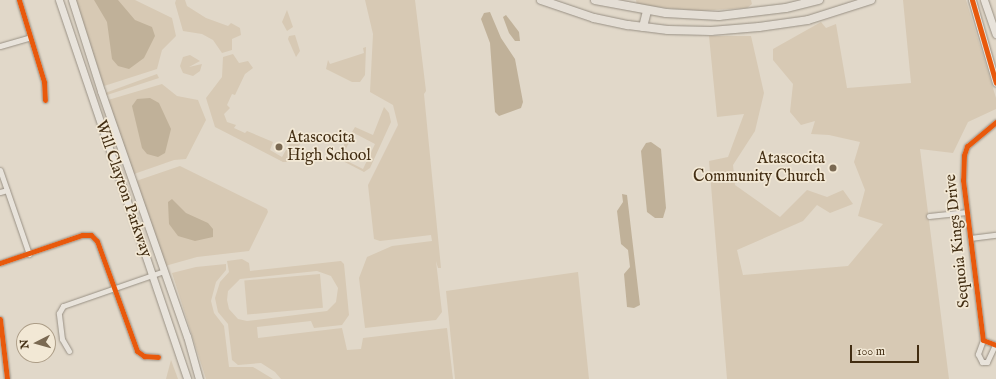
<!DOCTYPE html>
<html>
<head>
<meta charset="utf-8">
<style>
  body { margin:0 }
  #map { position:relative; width:996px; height:379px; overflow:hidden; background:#e1d8c9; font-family:"IM FELL English",serif }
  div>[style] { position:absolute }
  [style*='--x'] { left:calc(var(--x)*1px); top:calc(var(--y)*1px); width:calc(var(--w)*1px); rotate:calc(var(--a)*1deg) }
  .green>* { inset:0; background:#d7c9b4; transform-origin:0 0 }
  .water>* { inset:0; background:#c0b199 }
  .roads { filter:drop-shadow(0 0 1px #989084) drop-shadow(0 0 1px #989084) }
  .street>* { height:5px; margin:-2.5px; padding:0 2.5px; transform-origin:2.5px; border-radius:2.5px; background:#e8e3db }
  .secondary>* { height:7px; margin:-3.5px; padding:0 3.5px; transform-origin:3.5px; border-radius:3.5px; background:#e8e3db }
  .primary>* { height:8px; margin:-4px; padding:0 4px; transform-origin:4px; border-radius:4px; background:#e4ded5 }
  .cycleway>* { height:5px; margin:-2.5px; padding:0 2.5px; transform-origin:2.5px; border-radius:2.5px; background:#e8590c }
  .dots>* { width:11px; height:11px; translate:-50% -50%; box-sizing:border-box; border:2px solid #f2e8d5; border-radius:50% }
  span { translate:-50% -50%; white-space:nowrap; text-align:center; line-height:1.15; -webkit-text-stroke:3.5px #f2e8d5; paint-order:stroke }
  .poi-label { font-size:16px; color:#422d12 }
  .left { translate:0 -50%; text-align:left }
  .right { translate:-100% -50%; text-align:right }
  .street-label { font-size:16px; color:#422d12 }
  .north { position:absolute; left:16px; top:323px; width:40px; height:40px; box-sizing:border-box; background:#f2e8d5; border:1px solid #ac9d87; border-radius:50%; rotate:264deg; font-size:11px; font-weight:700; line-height:16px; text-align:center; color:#422d12 }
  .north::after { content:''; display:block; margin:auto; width:14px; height:18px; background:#7a6952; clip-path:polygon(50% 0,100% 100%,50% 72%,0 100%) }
  .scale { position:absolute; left:850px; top:345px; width:69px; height:18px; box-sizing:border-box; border:2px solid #422d12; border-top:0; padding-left:5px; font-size:12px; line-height:14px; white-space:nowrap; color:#422d12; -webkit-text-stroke:3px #f2e8d5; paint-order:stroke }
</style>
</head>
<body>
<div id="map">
  <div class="green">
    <div style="clip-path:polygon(75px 0,135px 0,172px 18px,176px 36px,162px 50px,157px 69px,104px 86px)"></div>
    <div style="clip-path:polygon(176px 0,185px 0,187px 6px,206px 18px,228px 26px,231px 23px,240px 28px,241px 35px,232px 39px,232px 50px,222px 53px,213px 40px,202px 34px,183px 31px,175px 3px)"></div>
    <div style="clip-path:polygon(365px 0,415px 0,426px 91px,424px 94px,441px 268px,438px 268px,436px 261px,442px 312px,436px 320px,365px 328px,359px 278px,367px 257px,392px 246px,432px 241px,431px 235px,380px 241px,374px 239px,368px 185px,398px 125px,393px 105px,370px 92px,373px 34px)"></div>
    <div style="clip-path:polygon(636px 0,751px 0,752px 4px,747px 8px,698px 11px,637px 5px)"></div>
    <div style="clip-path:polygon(903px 0,966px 0,996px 98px,996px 109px,968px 122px,953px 153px,920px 149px,949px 379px,727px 379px,709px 161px,728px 157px,744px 114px,717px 117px,709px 36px,751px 36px,764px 93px,755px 131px,733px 165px,735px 185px,780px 217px,807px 190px,827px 197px,843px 190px,853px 204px,830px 213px,817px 205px,803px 221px,737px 250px,743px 275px,848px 266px,883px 224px,858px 216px,865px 190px,854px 162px,860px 142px,829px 135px,811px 134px,815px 121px,801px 125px,790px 112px,793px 84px,773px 60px,773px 49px,821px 22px,826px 28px,836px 24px,847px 88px,911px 83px)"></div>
    <div style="clip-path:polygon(287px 10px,293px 27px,287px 31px,282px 22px)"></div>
    <div style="clip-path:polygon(295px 35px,300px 51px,296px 57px,288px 39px,289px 36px)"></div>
    <div style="clip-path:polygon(366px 47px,365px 75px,360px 82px,352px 82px,326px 69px,328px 60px,330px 64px,364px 53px,363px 48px)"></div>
    <div style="clip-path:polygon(233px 54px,239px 63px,248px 61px,253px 68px,245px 74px,235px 95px,232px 94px,227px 105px,230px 108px,224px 114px,227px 122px,236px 125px,234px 128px,245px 133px,247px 131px,273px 142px,270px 150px,282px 157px,295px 134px,308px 141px,307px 143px,302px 141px,289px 162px,283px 162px,215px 127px,206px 98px,222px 77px,223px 57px)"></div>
    <div style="clip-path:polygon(190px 55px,200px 61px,189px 67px,202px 64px,200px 71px,193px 76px,183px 73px,180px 66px,183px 57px)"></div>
    <div style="clip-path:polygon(157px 74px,159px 78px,107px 95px,105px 93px)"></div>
    <div style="clip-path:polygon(162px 84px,177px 96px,198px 100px,206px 120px,186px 159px,174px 160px,134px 174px,108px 100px)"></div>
    <div style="clip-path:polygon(384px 107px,389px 113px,391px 122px,370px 168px,364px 172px,337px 158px,347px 139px,350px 141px,341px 158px,363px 169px,375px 144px,352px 132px,355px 127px,373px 135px)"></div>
    <div style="clip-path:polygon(180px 166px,267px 209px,268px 212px,249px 251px,197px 257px,165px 266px,136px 181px)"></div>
    <div style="clip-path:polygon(evenodd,242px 259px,249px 263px,250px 271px,341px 261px,344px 264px,349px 315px,342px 325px,314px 328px,311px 321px,257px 327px,258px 338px,342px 328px,347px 350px,361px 349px,363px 338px,447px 328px,453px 379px,281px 379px,275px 372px,261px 363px,238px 365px,232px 360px,228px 324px,218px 312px,215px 298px,220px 282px,229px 272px,227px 261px,242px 259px,317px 271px,331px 276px,338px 288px,336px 302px,327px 311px,247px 321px,238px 319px,229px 309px,227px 300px,228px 291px,240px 279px,317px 271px)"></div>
    <div style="clip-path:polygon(226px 264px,226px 270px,216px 282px,211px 301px,214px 313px,224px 326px,229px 367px,253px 367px,273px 379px,206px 379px,172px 273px,196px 267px)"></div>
    <div style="clip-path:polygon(578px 272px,589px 379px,455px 379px,446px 291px)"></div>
    <div style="left:320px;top:274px;width:34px;height:76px;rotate:85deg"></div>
    <div style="clip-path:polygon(171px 360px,178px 379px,166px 379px)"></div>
  </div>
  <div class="water">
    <div style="clip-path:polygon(94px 0,118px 0,135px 20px,152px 27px,155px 36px,144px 58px,129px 69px,118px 66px,112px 59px,107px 22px)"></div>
    <div style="clip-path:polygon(490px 12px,501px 38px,515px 59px,523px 102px,521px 108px,499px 116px,495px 112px,490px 43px,481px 19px,484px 13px)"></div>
    <div style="clip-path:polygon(506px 15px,519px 32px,520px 41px,515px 41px,509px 33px,503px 17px)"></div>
    <div style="clip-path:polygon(150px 98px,159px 103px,171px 129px,165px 153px,158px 157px,147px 154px,142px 148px,132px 106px,137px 99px)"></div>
    <div style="clip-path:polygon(651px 142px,661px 149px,666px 208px,663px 218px,655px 218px,647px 212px,641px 151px,646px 143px)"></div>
    <div style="clip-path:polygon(622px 194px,627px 195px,640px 305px,634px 308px,627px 307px,624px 274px,630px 267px,628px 250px,621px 244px,617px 211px,623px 202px)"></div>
    <div style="clip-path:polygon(172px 199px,186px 213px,208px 223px,213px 229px,213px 237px,195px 241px,178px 236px,169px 224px,168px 202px)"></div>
  </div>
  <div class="roads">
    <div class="street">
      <div style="--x:19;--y:0;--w:86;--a:73"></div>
      <div style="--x:44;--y:82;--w:18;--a:87"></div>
      <div style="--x:0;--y:46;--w:29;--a:-16"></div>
      <div style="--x:996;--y:122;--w:38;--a:140"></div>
      <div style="--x:967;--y:146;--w:9;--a:108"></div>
      <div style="--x:964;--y:155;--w:25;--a:92"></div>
      <div style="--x:963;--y:180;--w:161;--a:82.9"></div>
      <div style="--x:983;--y:340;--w:14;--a:21"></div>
      <div style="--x:0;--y:170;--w:89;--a:71"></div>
      <div style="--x:0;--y:192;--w:7;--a:-16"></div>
      <div style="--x:929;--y:216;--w:38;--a:-6"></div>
      <div style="--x:970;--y:238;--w:26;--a:-7"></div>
      <div style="--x:0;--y:263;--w:87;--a:-18.9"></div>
      <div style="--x:82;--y:235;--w:9;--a:0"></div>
      <div style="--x:91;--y:235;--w:8;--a:45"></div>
      <div style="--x:97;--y:241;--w:117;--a:70"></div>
      <div style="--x:137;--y:351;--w:9;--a:36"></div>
      <div style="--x:144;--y:356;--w:14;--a:4"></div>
      <div style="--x:0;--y:319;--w:60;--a:83.3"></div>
      <div style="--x:983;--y:340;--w:15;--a:110"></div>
      <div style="--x:978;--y:354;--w:9;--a:63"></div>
      <div style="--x:982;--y:362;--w:5;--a:0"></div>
      <div style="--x:987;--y:362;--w:19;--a:-65"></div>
      <div style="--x:69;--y:351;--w:14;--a:-120"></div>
      <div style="--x:62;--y:339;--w:26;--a:-97"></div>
      <div style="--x:59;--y:313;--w:8;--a:-60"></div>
      <div style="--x:63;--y:306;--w:107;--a:-19.1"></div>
    </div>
    <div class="secondary">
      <div style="--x:59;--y:0;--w:400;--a:71.3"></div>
      <div style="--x:72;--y:0;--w:96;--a:72.3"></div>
      <div style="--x:101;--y:91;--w:260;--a:70.7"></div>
      <div style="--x:187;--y:336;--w:45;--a:74.4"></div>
      <div style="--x:972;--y:0;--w:86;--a:73.9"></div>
      <div style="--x:984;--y:0;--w:36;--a:71"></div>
    </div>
    <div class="primary">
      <div style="--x:541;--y:0;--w:56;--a:18.8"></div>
      <div style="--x:594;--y:18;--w:35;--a:12"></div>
      <div style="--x:628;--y:25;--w:40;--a:7.1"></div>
      <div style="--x:668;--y:30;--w:43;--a:1.3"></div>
      <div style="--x:711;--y:31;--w:48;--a:-4.8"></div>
      <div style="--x:759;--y:27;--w:49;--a:-8.1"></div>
      <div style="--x:808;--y:20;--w:66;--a:-17.6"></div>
      <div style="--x:595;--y:0;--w:72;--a:10.4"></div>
      <div style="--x:666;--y:13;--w:53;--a:3.2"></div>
      <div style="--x:719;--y:16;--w:67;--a:-6.8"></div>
      <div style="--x:786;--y:8;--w:34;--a:-14"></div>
      <div style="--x:643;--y:27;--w:16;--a:-76"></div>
    </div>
  </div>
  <div class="cycleway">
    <div style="--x:19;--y:0;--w:86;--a:73"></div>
    <div style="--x:44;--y:82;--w:18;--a:87"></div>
    <div style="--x:972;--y:0;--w:86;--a:73.9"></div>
    <div style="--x:996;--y:122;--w:38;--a:140"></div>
    <div style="--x:967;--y:146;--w:9;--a:108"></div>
    <div style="--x:964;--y:155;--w:25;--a:92"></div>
    <div style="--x:963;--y:180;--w:161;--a:82.9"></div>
    <div style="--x:983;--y:340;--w:14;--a:21"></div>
    <div style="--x:0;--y:263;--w:87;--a:-18.9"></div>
    <div style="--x:82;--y:235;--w:9;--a:0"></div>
    <div style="--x:91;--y:235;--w:8;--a:45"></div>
    <div style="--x:97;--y:241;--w:117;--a:70"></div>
    <div style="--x:137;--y:351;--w:9;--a:36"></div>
    <div style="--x:144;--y:356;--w:14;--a:4"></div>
    <div style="--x:0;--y:319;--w:60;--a:83.3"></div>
  </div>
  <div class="dots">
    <div style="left:279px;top:147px;background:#7a6952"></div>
    <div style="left:833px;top:168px;background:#7a6952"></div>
  </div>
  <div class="poi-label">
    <span class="left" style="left:287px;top:147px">Atascocita<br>High School</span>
    <span class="right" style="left:825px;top:168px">Atascocita<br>Community Church</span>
  </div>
  <div class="street-label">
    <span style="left:123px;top:189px;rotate:71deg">Will Clayton Parkway</span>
    <span style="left:958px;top:241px;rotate:-96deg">Sequoia Kings Drive</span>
  </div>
  <div class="north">N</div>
  <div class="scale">100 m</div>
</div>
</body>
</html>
